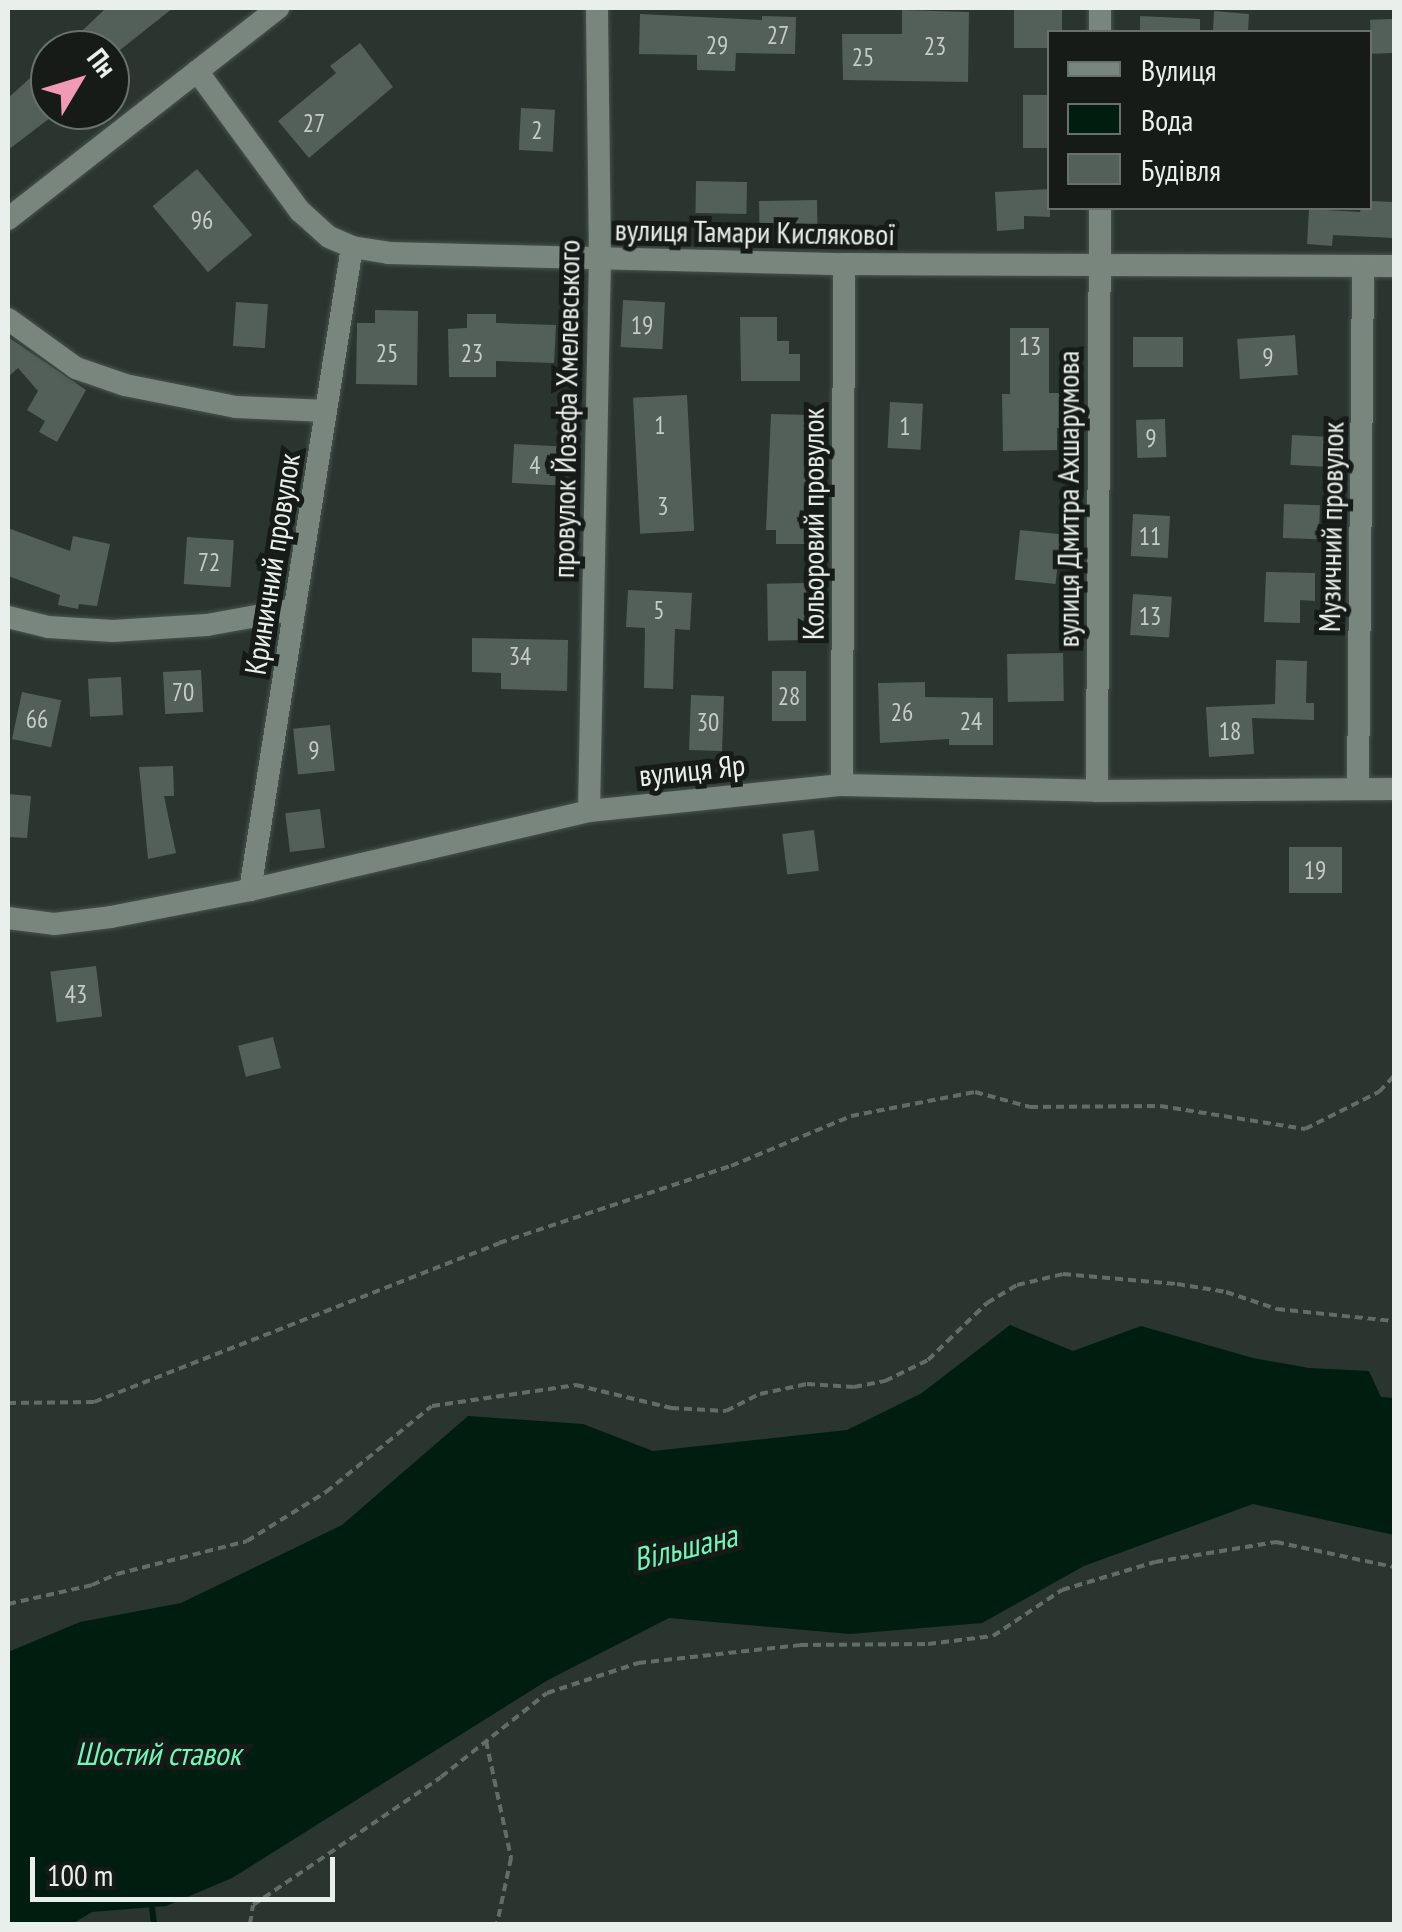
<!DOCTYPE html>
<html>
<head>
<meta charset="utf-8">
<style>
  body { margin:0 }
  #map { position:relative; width:1402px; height:1932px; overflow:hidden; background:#29352e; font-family:"PT Sans Narrow",sans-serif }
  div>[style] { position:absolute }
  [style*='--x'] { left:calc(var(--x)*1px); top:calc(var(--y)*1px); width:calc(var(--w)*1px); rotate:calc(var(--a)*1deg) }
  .water>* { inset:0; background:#001e10 }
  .stream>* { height:6px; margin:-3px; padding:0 3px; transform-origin:3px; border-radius:3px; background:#001e10 }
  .building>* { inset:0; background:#536059; transform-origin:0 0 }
  .path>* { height:4px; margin-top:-2px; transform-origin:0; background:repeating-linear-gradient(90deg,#636d67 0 8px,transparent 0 13px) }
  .roads { filter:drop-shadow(0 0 2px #49534e) drop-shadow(0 0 2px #49534e) }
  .minor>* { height:22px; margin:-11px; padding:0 11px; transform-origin:11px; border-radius:11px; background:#79867e }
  span { translate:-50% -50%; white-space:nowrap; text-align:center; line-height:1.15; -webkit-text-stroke:10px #161b18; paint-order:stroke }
  .number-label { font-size:25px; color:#c4ccc7 }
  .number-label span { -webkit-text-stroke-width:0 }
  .street-label { font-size:30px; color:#e9f0ec }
  .water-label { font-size:32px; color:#6ff8b7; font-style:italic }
  .frame { position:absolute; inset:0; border:10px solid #e9f0ec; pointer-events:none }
  .legend { position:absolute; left:1047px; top:30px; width:325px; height:180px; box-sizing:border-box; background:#161b18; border:2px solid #6a706d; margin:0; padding:12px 18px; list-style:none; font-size:30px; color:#e9f0ec }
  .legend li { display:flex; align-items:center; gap:20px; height:50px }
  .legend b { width:50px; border:2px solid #6a706d }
  .north { position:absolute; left:30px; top:30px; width:100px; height:100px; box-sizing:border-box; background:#161b18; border:2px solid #6a706d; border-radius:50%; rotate:52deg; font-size:28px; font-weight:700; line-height:40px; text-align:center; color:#e9f0ec }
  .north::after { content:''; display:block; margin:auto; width:35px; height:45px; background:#f09ab6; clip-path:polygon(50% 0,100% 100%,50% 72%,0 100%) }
  .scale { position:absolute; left:30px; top:1857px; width:305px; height:45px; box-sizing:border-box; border:5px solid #e9f0ec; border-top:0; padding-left:12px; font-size:30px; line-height:35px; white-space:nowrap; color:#e9f0ec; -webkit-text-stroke:8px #161b18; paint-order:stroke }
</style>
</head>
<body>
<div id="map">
  <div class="water">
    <div style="clip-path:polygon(1010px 1325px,1073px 1351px,1141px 1326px,1253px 1358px,1309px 1368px,1369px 1371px,1381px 1397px,1394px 1398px,1394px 1535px,1253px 1504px,1084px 1566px,982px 1623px,850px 1634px,669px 1618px,548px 1680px,232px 1878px,166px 1906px,92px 1912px,72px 1924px,8px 1924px,8px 1652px,80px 1622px,181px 1603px,342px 1525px,468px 1416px,583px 1424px,653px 1451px,847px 1430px,922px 1393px)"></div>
  </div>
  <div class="stream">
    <div style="--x:152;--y:1907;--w:17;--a:83"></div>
  </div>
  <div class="building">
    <div style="clip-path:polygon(106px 8px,173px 8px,120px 50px,62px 50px)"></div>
    <div style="clip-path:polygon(1014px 8px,1062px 8px,1062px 32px,1050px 32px,1050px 48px,1014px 48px)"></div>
    <div style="clip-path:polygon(902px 10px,969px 12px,968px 82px,843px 80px,842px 34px,902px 34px)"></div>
    <div style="clip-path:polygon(1214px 11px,1249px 14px,1248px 32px,1213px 32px)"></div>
    <div style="clip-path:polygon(640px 14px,762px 20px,762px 16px,796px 17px,795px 54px,736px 53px,735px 71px,697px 70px,697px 55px,639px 54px)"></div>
    <div style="clip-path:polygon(1140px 16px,1200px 19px,1200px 32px,1140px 32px)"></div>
    <div style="left:1393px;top:19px;width:34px;height:23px;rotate:88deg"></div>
    <div style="clip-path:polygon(360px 43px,393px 87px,309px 158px,278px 121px,336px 73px,330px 66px)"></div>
    <div style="clip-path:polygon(50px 60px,50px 118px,8px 150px,8px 98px)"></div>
    <div style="left:1023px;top:95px;width:27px;height:53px"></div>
    <div style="left:521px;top:108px;width:34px;height:42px;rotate:3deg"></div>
    <div style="left:197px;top:169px;width:86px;height:58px;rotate:50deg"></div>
    <div style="left:696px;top:181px;width:51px;height:32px;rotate:1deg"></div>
    <div style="clip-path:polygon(1050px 189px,1050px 217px,1024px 216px,1024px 229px,997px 231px,995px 192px)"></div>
    <div style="left:817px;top:200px;width:43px;height:58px;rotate:89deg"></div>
    <div style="clip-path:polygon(1370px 201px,1394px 202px,1394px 238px,1333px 235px,1332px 246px,1307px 244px,1309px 209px,1360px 212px,1361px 208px,1370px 208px)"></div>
    <div style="left:623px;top:300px;width:42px;height:47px;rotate:3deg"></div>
    <div style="left:236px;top:302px;width:32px;height:44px;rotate:4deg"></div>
    <div style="clip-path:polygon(375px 310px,418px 311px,417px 385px,356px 384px,357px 323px,375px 323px)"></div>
    <div style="clip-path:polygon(467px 314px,496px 314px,496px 323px,556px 325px,554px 363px,496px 361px,496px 377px,449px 377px,448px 329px,467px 328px)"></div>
    <div style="clip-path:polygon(740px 317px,777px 317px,777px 341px,789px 341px,789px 354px,800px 354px,800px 381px,741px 381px)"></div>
    <div style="clip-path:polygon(1010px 328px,1049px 328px,1049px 393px,1071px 393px,1072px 428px,1057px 428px,1057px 450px,1003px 451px,1002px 394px,1010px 394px)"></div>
    <div style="left:1295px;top:335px;width:40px;height:58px;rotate:86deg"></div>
    <div style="clip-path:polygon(8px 337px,86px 390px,57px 442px,39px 432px,45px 421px,27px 410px,38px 391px,18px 368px,8px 377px)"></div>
    <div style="left:1183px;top:337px;width:30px;height:50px;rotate:90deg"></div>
    <div style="left:687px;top:395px;width:136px;height:54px;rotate:87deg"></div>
    <div style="left:890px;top:402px;width:33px;height:46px;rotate:3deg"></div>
    <div style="clip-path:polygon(771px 414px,811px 415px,810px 544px,776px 544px,776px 530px,766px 530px)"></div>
    <div style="left:1165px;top:419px;width:38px;height:29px;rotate:88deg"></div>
    <div style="left:1292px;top:435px;width:34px;height:30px;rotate:3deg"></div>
    <div style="left:514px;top:444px;width:44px;height:39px;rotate:3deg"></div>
    <div style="left:1284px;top:504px;width:36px;height:34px;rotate:2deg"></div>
    <div style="left:1133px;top:514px;width:37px;height:42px;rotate:3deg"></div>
    <div style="clip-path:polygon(8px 528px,70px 551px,73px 536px,110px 544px,97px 606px,79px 604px,78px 609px,58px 605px,60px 595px,8px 576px)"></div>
    <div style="left:1020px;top:530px;width:41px;height:50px;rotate:6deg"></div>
    <div style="left:187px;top:537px;width:47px;height:47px;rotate:4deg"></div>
    <div style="clip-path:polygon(1266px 572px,1315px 573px,1315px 601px,1300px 600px,1300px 623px,1264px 622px)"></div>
    <div style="left:806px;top:583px;width:57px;height:39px;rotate:89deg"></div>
    <div style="clip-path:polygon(628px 590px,692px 593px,690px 630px,675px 629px,673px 689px,644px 688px,645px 628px,626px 627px)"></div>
    <div style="left:1133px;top:594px;width:39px;height:41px;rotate:4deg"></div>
    <div style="clip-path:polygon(472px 638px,568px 640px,567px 691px,501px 689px,501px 673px,472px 672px)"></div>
    <div style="left:1063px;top:653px;width:48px;height:56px;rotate:89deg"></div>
    <div style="clip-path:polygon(1276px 660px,1307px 661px,1306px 703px,1314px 703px,1314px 720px,1252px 718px,1254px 754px,1209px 757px,1206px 707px,1275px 704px)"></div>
    <div style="left:201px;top:670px;width:42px;height:38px;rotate:87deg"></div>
    <div style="left:772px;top:671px;width:34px;height:50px"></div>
    <div style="left:121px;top:677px;width:38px;height:33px;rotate:87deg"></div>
    <div style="clip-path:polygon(925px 682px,925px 697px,993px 698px,993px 745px,949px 745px,949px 739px,880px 743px,878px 683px)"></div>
    <div style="left:22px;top:692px;width:40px;height:48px;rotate:12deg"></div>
    <div style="left:691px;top:695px;width:33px;height:55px;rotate:2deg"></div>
    <div style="left:330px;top:725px;width:46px;height:37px;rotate:84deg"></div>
    <div style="clip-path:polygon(173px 766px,174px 796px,164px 796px,176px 853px,148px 859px,139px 767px)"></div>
    <div style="clip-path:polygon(8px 794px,31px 796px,27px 838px,8px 837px)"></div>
    <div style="left:320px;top:809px;width:39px;height:35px;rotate:83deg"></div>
    <div style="left:814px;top:830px;width:41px;height:32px;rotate:83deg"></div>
    <div style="left:1289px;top:847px;width:53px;height:46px"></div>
    <div style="left:96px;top:966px;width:51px;height:46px;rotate:83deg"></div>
    <div style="left:273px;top:1037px;width:32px;height:36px;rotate:76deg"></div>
  </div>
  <div class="path">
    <div style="--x:8;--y:1403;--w:86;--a:-0.7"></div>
    <div style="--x:94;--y:1402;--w:435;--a:-21.4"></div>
    <div style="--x:499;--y:1243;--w:244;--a:-18.4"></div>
    <div style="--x:731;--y:1166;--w:130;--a:-22.6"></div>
    <div style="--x:851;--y:1116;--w:126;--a:-11"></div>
    <div style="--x:975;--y:1092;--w:57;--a:15.3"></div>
    <div style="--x:1030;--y:1107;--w:130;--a:-0.4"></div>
    <div style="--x:1160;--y:1106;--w:147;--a:9"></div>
    <div style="--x:1305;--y:1129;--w:83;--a:-26.6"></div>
    <div style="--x:1379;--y:1092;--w:22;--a:-47"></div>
    <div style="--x:8;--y:1604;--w:86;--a:-12.7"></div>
    <div style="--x:92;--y:1585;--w:27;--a:-24"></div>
    <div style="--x:117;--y:1574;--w:134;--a:-14.2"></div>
    <div style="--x:247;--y:1541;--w:93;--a:-31.8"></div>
    <div style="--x:326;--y:1492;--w:136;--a:-39.1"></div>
    <div style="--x:432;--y:1406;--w:146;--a:-8.3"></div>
    <div style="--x:576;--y:1385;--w:98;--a:13.6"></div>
    <div style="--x:671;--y:1408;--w:55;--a:3.1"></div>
    <div style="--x:726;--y:1411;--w:38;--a:-27"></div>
    <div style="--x:760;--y:1394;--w:48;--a:-12"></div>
    <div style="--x:807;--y:1384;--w:47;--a:3.7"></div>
    <div style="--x:854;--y:1387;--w:32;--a:-11"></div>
    <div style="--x:885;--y:1381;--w:48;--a:-26"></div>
    <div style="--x:928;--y:1360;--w:82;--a:-44"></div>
    <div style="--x:987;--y:1303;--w:35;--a:-31"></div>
    <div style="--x:1017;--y:1285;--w:47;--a:-13.4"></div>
    <div style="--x:1063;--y:1274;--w:114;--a:5"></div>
    <div style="--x:1177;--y:1284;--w:50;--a:9.3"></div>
    <div style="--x:1226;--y:1292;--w:54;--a:18.4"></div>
    <div style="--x:1277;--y:1309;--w:118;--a:5.9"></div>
    <div style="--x:486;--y:1741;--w:120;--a:77.9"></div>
    <div style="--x:511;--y:1858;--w:67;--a:102"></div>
    <div style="--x:250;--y:1924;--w:19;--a:-81"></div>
    <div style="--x:253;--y:1905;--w:227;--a:-34.2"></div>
    <div style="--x:441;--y:1777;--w:135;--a:-38.4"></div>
    <div style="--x:547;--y:1693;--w:96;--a:-18.2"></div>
    <div style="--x:638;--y:1663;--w:163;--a:-6.3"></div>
    <div style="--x:800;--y:1645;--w:128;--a:-0.4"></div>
    <div style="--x:928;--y:1644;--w:65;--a:-7"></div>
    <div style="--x:993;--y:1636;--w:83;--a:-33.7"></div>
    <div style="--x:1062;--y:1590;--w:97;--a:-16.8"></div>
    <div style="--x:1155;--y:1562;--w:123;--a:-9.4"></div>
    <div style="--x:1276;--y:1542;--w:121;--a:12"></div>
  </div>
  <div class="roads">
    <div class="minor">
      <div style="--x:1100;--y:32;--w:24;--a:-90"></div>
      <div style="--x:197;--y:71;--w:174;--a:53.7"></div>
      <div style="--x:300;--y:211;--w:39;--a:42"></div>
      <div style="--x:329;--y:237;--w:25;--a:23"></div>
      <div style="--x:352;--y:247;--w:36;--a:9"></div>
      <div style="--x:388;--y:253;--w:456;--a:1.4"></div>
      <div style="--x:844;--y:264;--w:550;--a:0.21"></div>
      <div style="--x:8;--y:219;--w:343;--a:-38"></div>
      <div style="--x:8;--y:319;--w:84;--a:35.8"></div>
      <div style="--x:76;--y:368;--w:52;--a:19.1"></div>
      <div style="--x:125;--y:385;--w:113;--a:11.2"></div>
      <div style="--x:236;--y:407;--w:90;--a:2.5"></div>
      <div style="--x:8;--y:617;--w:41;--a:14"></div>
      <div style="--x:48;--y:627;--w:65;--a:3.5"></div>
      <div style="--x:113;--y:631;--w:94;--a:-3.7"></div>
      <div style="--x:207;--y:625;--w:89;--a:-10.3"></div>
      <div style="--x:842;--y:785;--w:521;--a:-89.78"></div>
      <div style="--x:1358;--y:789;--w:523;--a:-89.45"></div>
      <div style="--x:1097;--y:791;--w:583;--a:-89.71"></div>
      <div style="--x:589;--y:811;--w:552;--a:-88.86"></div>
      <div style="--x:600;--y:259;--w:251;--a:-90.7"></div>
      <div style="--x:250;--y:890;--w:651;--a:-80.99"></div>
      <div style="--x:8;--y:918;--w:46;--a:7.4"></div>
      <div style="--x:54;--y:924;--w:57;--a:-7"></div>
      <div style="--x:111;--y:917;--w:142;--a:-11"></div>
      <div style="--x:250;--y:890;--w:348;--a:-13.1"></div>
      <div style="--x:589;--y:811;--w:254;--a:-5.9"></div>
      <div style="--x:842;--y:785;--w:255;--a:1.3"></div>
      <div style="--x:1097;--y:791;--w:297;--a:-0.4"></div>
    </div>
  </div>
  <div class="number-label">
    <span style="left:778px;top:35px">27</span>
    <span style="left:717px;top:45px">29</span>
    <span style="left:935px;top:46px">23</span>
    <span style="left:863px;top:57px">25</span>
    <span style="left:314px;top:123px">27</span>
    <span style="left:537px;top:130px">2</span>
    <span style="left:202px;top:220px">96</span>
    <span style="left:642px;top:325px">19</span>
    <span style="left:1030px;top:346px">13</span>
    <span style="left:387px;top:353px">25</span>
    <span style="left:472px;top:353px">23</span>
    <span style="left:1268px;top:357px">9</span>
    <span style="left:660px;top:425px">1</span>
    <span style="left:905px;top:426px">1</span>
    <span style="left:1151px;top:438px">9</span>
    <span style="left:535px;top:465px">4</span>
    <span style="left:663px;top:506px">3</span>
    <span style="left:1150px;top:536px">11</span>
    <span style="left:209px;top:562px">72</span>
    <span style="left:659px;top:610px">5</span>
    <span style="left:1150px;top:616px">13</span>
    <span style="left:520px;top:656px">34</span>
    <span style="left:183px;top:692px">70</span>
    <span style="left:789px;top:696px">28</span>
    <span style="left:902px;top:712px">26</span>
    <span style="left:37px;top:719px">66</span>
    <span style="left:971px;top:721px">24</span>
    <span style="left:708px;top:722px">30</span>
    <span style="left:1230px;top:731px">18</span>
    <span style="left:314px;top:750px">9</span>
    <span style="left:1315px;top:870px">19</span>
    <span style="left:76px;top:994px">43</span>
  </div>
  <div class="street-label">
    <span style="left:755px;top:232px;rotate:1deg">вулиця Тамари Кислякової</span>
    <span style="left:566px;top:409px;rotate:-89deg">провулок Йозефа Хмелевського</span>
    <span style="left:1068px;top:499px;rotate:-90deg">вулиця Дмитра Ахшарумова</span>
    <span style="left:813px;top:524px;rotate:-90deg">Кольоровий провулок</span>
    <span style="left:1331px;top:527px;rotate:-89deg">Музичний провулок</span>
    <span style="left:272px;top:564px;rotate:-81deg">Криничний провулок</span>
    <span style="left:692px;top:770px;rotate:-6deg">вулиця Яр</span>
  </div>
  <div class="water-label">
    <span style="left:685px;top:1547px;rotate:-14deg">Вільшана</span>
    <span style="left:158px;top:1753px">Шостий ставок</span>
  </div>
  <div class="frame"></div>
  <ul class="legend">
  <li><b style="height:12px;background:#79867e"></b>Вулиця</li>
  <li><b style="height:28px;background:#001e10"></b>Вода</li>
  <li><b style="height:28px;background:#536059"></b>Будівля</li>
  </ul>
  <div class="north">Пн</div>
  <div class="scale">100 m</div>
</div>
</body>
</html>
